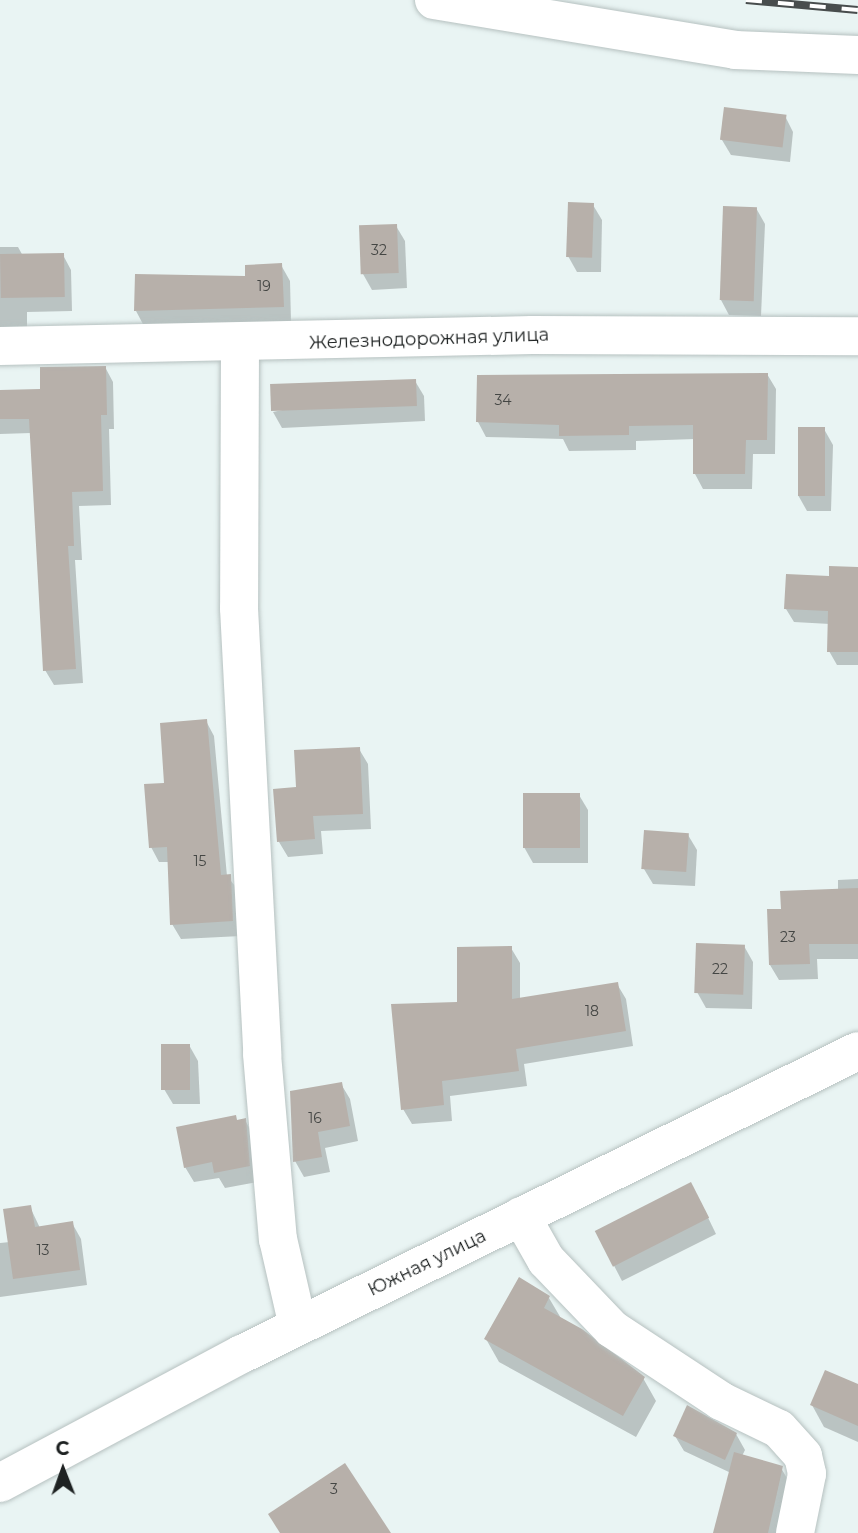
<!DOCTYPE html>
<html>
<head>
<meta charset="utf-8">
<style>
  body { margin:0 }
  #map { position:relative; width:858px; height:1533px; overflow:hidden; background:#e9f4f3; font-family:Montserrat,sans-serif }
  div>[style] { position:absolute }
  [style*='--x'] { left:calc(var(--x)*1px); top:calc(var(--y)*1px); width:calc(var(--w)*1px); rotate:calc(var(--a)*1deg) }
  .shadow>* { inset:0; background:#0003 }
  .building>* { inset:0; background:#b7b0aa; transform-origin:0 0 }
  .roads { filter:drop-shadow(0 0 2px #b6c1c0) drop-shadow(0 0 2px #b6c1c0) }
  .minor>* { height:38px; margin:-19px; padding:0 19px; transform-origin:19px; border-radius:19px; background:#fff }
  .rail>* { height:8px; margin-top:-4px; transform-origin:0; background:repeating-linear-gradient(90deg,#fff 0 16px,#484d4d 0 32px); box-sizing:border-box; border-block:2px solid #484d4d }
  span { translate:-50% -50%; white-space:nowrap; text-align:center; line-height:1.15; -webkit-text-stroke:5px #fff; paint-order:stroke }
  .number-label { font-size:14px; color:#444644 }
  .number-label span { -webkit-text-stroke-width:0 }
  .street-label { font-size:18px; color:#1e2222 }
  .north { position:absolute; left:28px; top:1435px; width:70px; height:70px; -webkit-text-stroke:5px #fff; paint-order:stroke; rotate:359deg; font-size:19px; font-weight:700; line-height:28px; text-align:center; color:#1e2222 }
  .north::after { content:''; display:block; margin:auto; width:24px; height:32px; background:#1e2222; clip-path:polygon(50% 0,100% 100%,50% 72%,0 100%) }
</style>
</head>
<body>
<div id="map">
  <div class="shadow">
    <div style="clip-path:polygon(785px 116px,793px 132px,790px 162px,731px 155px,722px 140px)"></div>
    <div style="clip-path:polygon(593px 205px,602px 220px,601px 272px,577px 272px,568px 256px)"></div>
    <div style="clip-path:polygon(756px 208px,765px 224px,761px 316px,729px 315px,721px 300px)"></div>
    <div style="clip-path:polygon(396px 226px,405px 241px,407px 288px,372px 290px,363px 274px)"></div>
    <div style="clip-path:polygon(0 247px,18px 247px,23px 256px,63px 255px,71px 270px,72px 311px,27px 312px,27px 328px,0 329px)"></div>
    <div style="clip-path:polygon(281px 265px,290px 281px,291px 322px,144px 326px,136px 311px)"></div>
    <div style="clip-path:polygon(105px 367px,113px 382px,114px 429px,109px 429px,111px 505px,79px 506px,82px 560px,75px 560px,83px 683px,54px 685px,45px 670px,31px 433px,0 434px,0 392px,42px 391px)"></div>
    <div style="clip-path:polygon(767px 374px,776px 389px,775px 454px,753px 454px,752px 489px,703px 489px,695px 474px,695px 439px,636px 441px,636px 450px,569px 451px,563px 439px,486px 437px,478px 422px)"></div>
    <div style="clip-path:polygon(415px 381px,424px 396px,425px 421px,282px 428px,273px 412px)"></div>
    <div style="clip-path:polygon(824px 429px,833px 445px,831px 511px,807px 511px,798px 495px)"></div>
    <div style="clip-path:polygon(858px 569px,858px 665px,837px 665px,829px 651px,830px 624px,794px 622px,786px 609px,831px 578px)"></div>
    <div style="clip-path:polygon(206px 721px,214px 736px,227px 876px,239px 891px,241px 936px,181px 939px,172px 924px,169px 862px,159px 862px,151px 847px,166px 785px)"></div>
    <div style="clip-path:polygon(359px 749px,368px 764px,371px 829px,321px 831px,323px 854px,288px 857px,279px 842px,298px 789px)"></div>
    <div style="clip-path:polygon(579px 795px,588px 810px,588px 863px,533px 863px,524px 847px)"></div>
    <div style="clip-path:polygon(688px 835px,697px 850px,695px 886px,653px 884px,644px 869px)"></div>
    <div style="clip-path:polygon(858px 879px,858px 959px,817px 959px,818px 979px,779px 980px,770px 965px,768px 911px,782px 911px,838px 890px,838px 880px)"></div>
    <div style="clip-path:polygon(744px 946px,753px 962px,752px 1009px,706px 1008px,697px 992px)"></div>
    <div style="clip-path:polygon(511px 948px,520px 963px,520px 1000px,617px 984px,626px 999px,633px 1046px,524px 1064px,527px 1086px,450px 1096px,452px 1121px,412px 1124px,403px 1109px,459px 1004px)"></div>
    <div style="clip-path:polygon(189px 1045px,198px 1061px,200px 1104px,173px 1104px,164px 1089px)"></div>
    <div style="clip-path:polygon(341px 1084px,350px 1099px,358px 1141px,325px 1148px,330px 1172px,304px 1177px,295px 1161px)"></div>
    <div style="clip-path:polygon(245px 1120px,253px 1135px,258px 1182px,225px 1188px,219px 1178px,194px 1182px,185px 1167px)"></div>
    <div style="clip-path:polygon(699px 1199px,716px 1234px,622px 1281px,596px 1231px)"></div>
    <div style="clip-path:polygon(30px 1207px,40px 1228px,72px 1223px,81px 1239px,87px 1285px,0 1297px,0 1243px,10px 1242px)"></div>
    <div style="clip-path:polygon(549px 1298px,562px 1320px,643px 1378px,656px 1401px,636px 1437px,499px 1362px,486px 1339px)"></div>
    <div style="clip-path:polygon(858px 1386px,858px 1442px,824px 1427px,812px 1405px)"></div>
    <div style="clip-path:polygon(736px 1434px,745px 1450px,742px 1456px,780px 1466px,793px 1489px,786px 1533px,715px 1533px,731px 1473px,684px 1451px,675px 1436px)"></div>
  </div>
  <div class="building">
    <div style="left:724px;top:107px;width:63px;height:33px;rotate:7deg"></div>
    <div style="left:568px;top:202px;width:26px;height:55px;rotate:2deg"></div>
    <div style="left:723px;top:206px;width:34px;height:94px;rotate:2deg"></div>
    <div style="left:397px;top:224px;width:49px;height:38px;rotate:88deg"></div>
    <div style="left:64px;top:253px;width:44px;height:64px;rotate:89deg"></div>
    <div style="clip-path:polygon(282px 263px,284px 307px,134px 311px,135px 274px,245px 276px,245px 265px)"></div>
    <div style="clip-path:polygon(106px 366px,107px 415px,101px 415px,103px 491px,72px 492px,74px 546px,68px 546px,76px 669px,43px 671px,29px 419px,0 419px,0 390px,40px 389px,40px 367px)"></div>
    <div style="clip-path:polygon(768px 373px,767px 440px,746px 440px,745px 474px,693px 474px,693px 425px,629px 426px,629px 435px,559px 436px,559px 425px,476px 422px,477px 375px)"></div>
    <div style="left:416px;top:379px;width:27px;height:146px;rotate:88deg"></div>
    <div style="left:798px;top:427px;width:27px;height:69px"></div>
    <div style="clip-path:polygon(829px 566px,858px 567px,858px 652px,827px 652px,828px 611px,784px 609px,786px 574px,829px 576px)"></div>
    <div style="clip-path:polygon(207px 719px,221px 875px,231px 874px,233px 921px,170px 925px,167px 847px,149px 848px,144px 784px,164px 783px,160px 723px)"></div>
    <div style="clip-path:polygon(360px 747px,363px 814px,313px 816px,315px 839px,277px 842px,273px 789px,296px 787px,294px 750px)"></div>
    <div style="left:523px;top:793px;width:57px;height:55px"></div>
    <div style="left:644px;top:830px;width:45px;height:39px;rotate:4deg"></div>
    <div style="clip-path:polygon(858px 888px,858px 944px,809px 944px,810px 964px,769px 965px,767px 909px,781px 909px,780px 891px)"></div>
    <div style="left:696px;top:943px;width:49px;height:50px;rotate:2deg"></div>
    <div style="clip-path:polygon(512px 946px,512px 999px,618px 982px,626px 1031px,516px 1049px,519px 1071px,442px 1081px,444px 1105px,401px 1110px,391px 1004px,457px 1002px,457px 947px)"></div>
    <div style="left:161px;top:1044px;width:29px;height:46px"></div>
    <div style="clip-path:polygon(342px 1082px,350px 1126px,318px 1132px,322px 1157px,293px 1162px,290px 1091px)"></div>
    <div style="clip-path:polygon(236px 1115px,237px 1120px,246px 1118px,250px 1166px,214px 1173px,212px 1162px,184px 1168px,176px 1127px)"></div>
    <div style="left:691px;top:1182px;width:40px;height:108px;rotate:63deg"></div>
    <div style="clip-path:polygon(31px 1205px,35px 1227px,73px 1221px,80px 1270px,13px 1279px,3px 1209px)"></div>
    <div style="clip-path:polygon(519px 1277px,550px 1296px,544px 1308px,582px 1329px,645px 1377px,623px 1416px,484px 1339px)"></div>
    <div style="clip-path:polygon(825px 1370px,858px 1384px,858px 1426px,810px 1405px)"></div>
    <div style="clip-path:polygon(687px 1405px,737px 1433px,725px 1460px,673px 1436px)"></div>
    <div style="clip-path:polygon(734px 1452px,783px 1466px,768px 1533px,713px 1533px)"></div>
    <div style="clip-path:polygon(345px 1463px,391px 1533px,280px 1533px,268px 1514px)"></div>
  </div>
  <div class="roads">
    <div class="minor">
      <div style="--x:434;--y:0;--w:305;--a:9.4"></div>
      <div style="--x:735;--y:50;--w:123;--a:2.3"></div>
      <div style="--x:240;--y:344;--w:264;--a:90.2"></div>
      <div style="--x:239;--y:608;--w:447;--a:87"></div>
      <div style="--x:262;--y:1054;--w:186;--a:85.1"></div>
      <div style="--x:278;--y:1239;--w:89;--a:77.1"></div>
      <div style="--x:0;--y:346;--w:532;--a:-1.18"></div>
      <div style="--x:532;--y:335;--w:326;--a:0.2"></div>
      <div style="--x:521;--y:1216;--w:51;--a:60.4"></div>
      <div style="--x:546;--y:1260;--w:95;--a:46.3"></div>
      <div style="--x:612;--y:1329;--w:131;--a:33.4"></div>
      <div style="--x:721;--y:1401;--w:64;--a:25.8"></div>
      <div style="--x:779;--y:1429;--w:36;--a:48"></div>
      <div style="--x:803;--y:1456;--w:18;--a:77"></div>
      <div style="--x:807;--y:1474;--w:60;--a:101.5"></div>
      <div style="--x:0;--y:1483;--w:274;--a:-28.1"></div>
      <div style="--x:242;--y:1354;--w:686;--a:-26.19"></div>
    </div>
  </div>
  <div class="rail">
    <div style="--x:746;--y:0;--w:112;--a:5.1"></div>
  </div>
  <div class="number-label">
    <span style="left:379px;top:250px">32</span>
    <span style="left:264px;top:286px">19</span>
    <span style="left:503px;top:400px">34</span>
    <span style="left:200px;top:861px">15</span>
    <span style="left:788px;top:937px">23</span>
    <span style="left:720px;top:969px">22</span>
    <span style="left:592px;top:1011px">18</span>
    <span style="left:315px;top:1118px">16</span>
    <span style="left:43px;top:1250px">13</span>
    <span style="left:334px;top:1489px">3</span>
  </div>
  <div class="street-label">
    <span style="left:429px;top:339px;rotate:-2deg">Железнодорожная улица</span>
    <span style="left:427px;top:1263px;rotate:-26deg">Южная улица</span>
  </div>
  <div class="north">С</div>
</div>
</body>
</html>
